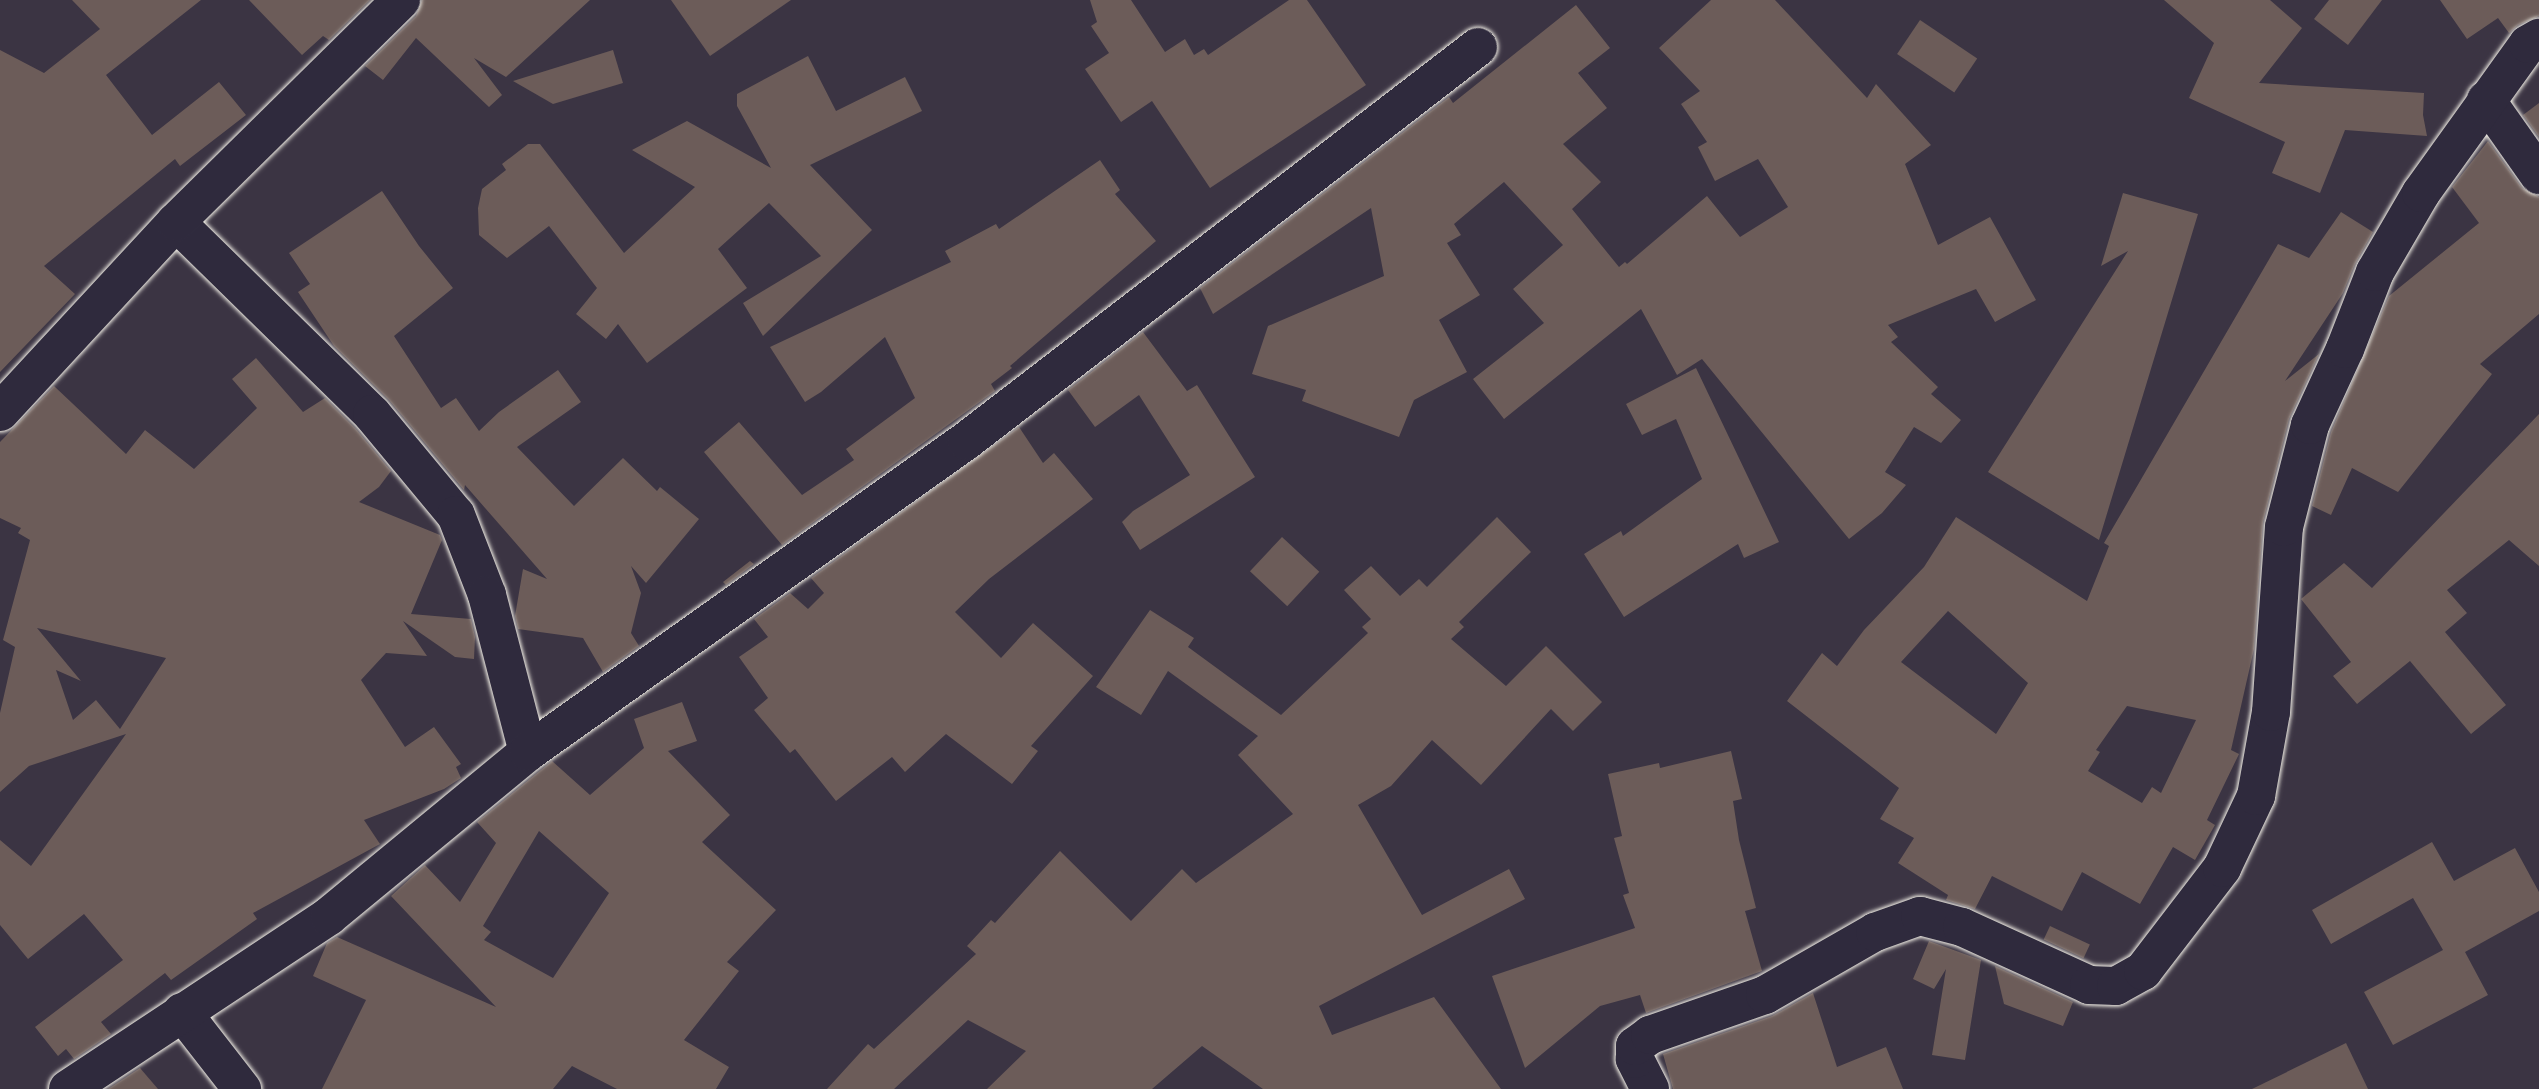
<!DOCTYPE html>
<html>
<head>
<meta charset="utf-8">
<style>
  body { margin:0 }
  #map { position:relative; width:2539px; height:1089px; overflow:hidden; background:#3b3443; font-family:"Patrick Hand",sans-serif }
  div>[style] { position:absolute }
  [style*='--x'] { left:calc(var(--x)*1px); top:calc(var(--y)*1px); width:calc(var(--w)*1px); rotate:calc(var(--a)*1deg) }
  .building>* { inset:0; background:#6c5c59; transform-origin:0 0 }
  .roads { filter:drop-shadow(0 0 2px #f4f1e8) drop-shadow(0 0 2px #f4f1e8) }
  .minor>* { height:38px; margin:-19px; padding:0 19px; transform-origin:19px; border-radius:19px; background:#2f2a3d }
  span { translate:-50% -50%; white-space:nowrap; text-align:center; line-height:1.15; -webkit-text-stroke:6px #2f2a3d; paint-order:stroke }
</style>
</head>
<body>
<div id="map">
  <div class="building">
    <div style="clip-path:polygon(72px 0,201px 0,106px 75px,152px 135px,219px 82px,246px 115px,180px 166px,175px 159px,44px 266px,75px 294px,0 372px,0 50px,44px 73px,100px 29px)"></div>
    <div style="clip-path:polygon(249px 0,370px 0,329px 40px,323px 36px,302px 55px)"></div>
    <div style="clip-path:polygon(422px 0,590px 0,506px 77px,474px 58px,502px 95px,489px 107px,416px 38px,383px 80px,365px 66px,416px 16px)"></div>
    <div style="clip-path:polygon(671px 0,791px 0,710px 56px)"></div>
    <div style="clip-path:polygon(1090px 0,1131px 0,1165px 52px,1185px 39px,1194px 55px,1204px 49px,1208px 55px,1289px 0,1307px 0,1366px 85px,1210px 188px,1152px 101px,1121px 122px,1085px 69px,1109px 53px,1091px 26px,1097px 22px)"></div>
    <div style="clip-path:polygon(1711px 0,1775px 0,1867px 98px,1876px 84px,1931px 145px,1905px 164px,1938px 245px,1990px 217px,2036px 300px,1995px 322px,1976px 289px,1888px 325px,1898px 337px,1891px 342px,1938px 387px,1931px 394px,1961px 420px,1941px 443px,1914px 427px,1885px 472px,1906px 485px,1882px 513px,1849px 539px,1702px 359px,1677px 375px,1641px 309px,1504px 419px,1473px 379px,1544px 323px,1513px 289px,1563px 245px,1504px 182px,1454px 224px,1461px 235px,1447px 243px,1480px 295px,1439px 320px,1467px 372px,1414px 400px,1399px 437px,1302px 401px,1306px 390px,1252px 374px,1268px 326px,1384px 276px,1371px 208px,1213px 314px,1200px 288px,1449px 97px,1453px 103px,1576px 5px,1610px 48px,1578px 73px,1607px 108px,1563px 144px,1601px 182px,1572px 209px,1619px 267px,1625px 262px,1627px 264px,1707px 196px,1740px 237px,1788px 207px,1758px 159px,1715px 181px,1698px 147px,1707px 142px,1681px 104px,1700px 91px,1659px 48px)"></div>
    <div style="clip-path:polygon(2164px 0,2270px 0,2302px 28px,2259px 83px,2424px 93px,2423px 115px,2427px 136px,2345px 130px,2320px 193px,2272px 173px,2285px 142px,2189px 98px,2214px 43px)"></div>
    <div style="clip-path:polygon(2329px 0,2382px 0,2348px 45px,2314px 19px)"></div>
    <div style="clip-path:polygon(2440px 0,2539px 0,2539px 16px,2518px 25px,2509px 33px,2498px 18px,2467px 39px)"></div>
    <div style="left:1920px;top:20px;width:69px;height:41px;rotate:34deg"></div>
    <div style="clip-path:polygon(613px 50px,623px 83px,553px 104px,513px 81px)"></div>
    <div style="clip-path:polygon(808px 56px,836px 111px,905px 77px,922px 111px,810px 165px,872px 230px,763px 336px,743px 303px,821px 256px,769px 203px,718px 249px,747px 288px,647px 363px,618px 324px,606px 339px,576px 314px,597px 288px,549px 226px,507px 258px,479px 235px,478px 208px,482px 189px,506px 170px,502px 164px,528px 144px,540px 144px,624px 253px,695px 187px,632px 150px,687px 121px,771px 168px,737px 106px,737px 94px)"></div>
    <div style="clip-path:polygon(2539px 103px,2539px 137px,2523px 115px)"></div>
    <div style="clip-path:polygon(2488px 141px,2522px 188px,2539px 197px,2539px 314px,2480px 364px,2492px 374px,2398px 492px,2352px 468px,2331px 515px,2312px 506px,2331px 432px,2389px 296px,2479px 223px,2452px 187px)"></div>
    <div style="clip-path:polygon(1100px 160px,1120px 190px,1115px 194px,1156px 241px,1010px 366px,1012px 368px,991px 384px,995px 391px,782px 545px,704px 452px,739px 422px,802px 495px,854px 460px,846px 449px,915px 398px,885px 337px,821px 392px,805px 402px,770px 347px,951px 262px,945px 251px,996px 224px,999px 229px)"></div>
    <div style="clip-path:polygon(382px 191px,419px 246px,453px 288px,394px 336px,441px 408px,456px 398px,479px 431px,499px 412px,558px 370px,581px 402px,517px 447px,574px 506px,623px 458px,657px 491px,660px 487px,699px 519px,646px 583px,631px 566px,641px 593px,631px 633px,639px 646px,603px 672px,583px 638px,518px 629px,515px 616px,523px 569px,547px 579px,465px 485px,464px 490px,389px 400px,334px 346px,298px 292px,310px 284px,289px 253px)"></div>
    <div style="clip-path:polygon(2123px 193px,2198px 214px,2099px 540px,1988px 472px,2128px 251px,2101px 266px)"></div>
    <div style="clip-path:polygon(evenodd,2341px 212px,2373px 232px,2355px 264px,2343px 293px,2285px 381px,2319px 354px,2289px 419px,2263px 522px,2254px 649px,2231px 750px,2239px 754px,2207px 820px,2215px 825px,2195px 860px,2173px 847px,2140px 904px,2082px 872px,2062px 911px,1992px 876px,1975px 909px,1946px 900px,1948px 895px,1898px 863px,1914px 838px,1880px 819px,1899px 788px,1787px 701px,1822px 653px,1837px 666px,1864px 630px,1924px 567px,1956px 517px,2087px 601px,2109px 546px,2104px 543px,2278px 244px,2309px 258px,2341px 212px,1948px 611px,2028px 683px,1996px 734px,1901px 662px,1948px 611px,2341px 212px,2127px 706px,2196px 720px,2161px 793px,2152px 787px,2142px 803px,2088px 771px,2100px 752px,2096px 750px,2127px 706px)"></div>
    <div style="clip-path:polygon(1143px 332px,1187px 391px,1197px 385px,1255px 477px,1140px 550px,1122px 522px,1133px 511px,1190px 475px,1139px 395px,1095px 427px,1068px 390px)"></div>
    <div style="clip-path:polygon(evenodd,256px 358px,303px 412px,325px 398px,356px 429px,391px 471px,379px 487px,359px 502px,440px 535px,442px 540px,411px 614px,471px 619px,475px 637px,474px 659px,455px 657px,403px 621px,427px 656px,386px 653px,361px 680px,405px 747px,434px 727px,461px 764px,456px 767px,461px 778px,444px 789px,364px 820px,380px 844px,253px 913px,257px 919px,171px 980px,165px 973px,101px 1022px,111px 1034px,74px 1059px,66px 1049px,58px 1056px,35px 1027px,123px 960px,84px 914px,28px 959px,0 925px,0 840px,31px 866px,126px 734px,29px 766px,0 792px,0 713px,15px 647px,3px 640px,30px 540px,18px 533px,21px 528px,0 518px,0 442px,54px 386px,126px 454px,145px 430px,194px 469px,257px 408px,232px 379px,256px 358px,37px 628px,166px 658px,120px 729px,96px 700px,73px 720px,56px 670px,81px 681px,37px 628px)"></div>
    <div style="clip-path:polygon(1696px 368px,1779px 542px,1744px 558px,1738px 544px,1624px 617px,1584px 554px,1621px 531px,1623px 536px,1702px 479px,1676px 419px,1642px 435px,1626px 404px)"></div>
    <div style="clip-path:polygon(2539px 414px,2539px 566px,2509px 540px,2447px 590px,2467px 613px,2445px 632px,2506px 705px,2471px 734px,2410px 661px,2357px 704px,2333px 676px,2351px 662px,2301px 599px,2344px 563px,2372px 588px)"></div>
    <div style="clip-path:polygon(1019px 427px,1043px 463px,1054px 453px,1093px 499px,989px 579px,955px 612px,1001px 658px,1033px 623px,1093px 676px,1031px 746px,1038px 751px,1012px 784px,946px 734px,905px 772px,892px 757px,836px 801px,795px 749px,790px 753px,754px 710px,768px 698px,739px 657px,768px 637px,754px 619px,790px 593px,808px 609px,824px 593px,811px 578px)"></div>
    <div style="clip-path:polygon(1497px 517px,1531px 552px,1459px 622px,1464px 627px,1451px 639px,1506px 686px,1546px 646px,1602px 702px,1573px 731px,1551px 709px,1481px 785px,1432px 740px,1391px 786px,1358px 805px,1422px 915px,1509px 869px,1525px 899px,1319px 1006px,1332px 1035px,1434px 997px,1501px 1089px,1263px 1089px,1202px 1046px,1152px 1089px,987px 1089px,1026px 1051px,968px 1020px,894px 1089px,827px 1089px,868px 1044px,874px 1049px,976px 954px,967px 946px,991px 920px,995px 923px,1060px 851px,1131px 921px,1182px 869px,1196px 883px,1293px 814px,1238px 755px,1258px 736px,1168px 671px,1141px 715px,1096px 687px,1150px 610px,1194px 638px,1188px 647px,1281px 715px,1368px 633px,1362px 627px,1371px 619px,1344px 590px,1371px 566px,1400px 596px,1419px 579px,1427px 587px)"></div>
    <div style="left:1282px;top:537px;width:51px;height:47px;rotate:43deg"></div>
    <div style="clip-path:polygon(750px 561px,754px 564px,726px 585px,723px 582px)"></div>
    <div style="clip-path:polygon(evenodd,682px 702px,697px 741px,668px 751px,730px 815px,702px 842px,776px 910px,727px 962px,739px 971px,684px 1040px,729px 1067px,716px 1089px,617px 1089px,572px 1066px,553px 1089px,322px 1089px,366px 1000px,313px 976px,327px 943px,337px 937px,496px 1007px,391px 896px,425px 865px,460px 902px,496px 843px,477px 822px,552px 761px,590px 795px,644px 748px,634px 719px,682px 702px,539px 831px,609px 893px,553px 978px,484px 940px,491px 932px,483px 926px,539px 831px)"></div>
    <div style="clip-path:polygon(1731px 751px,1742px 799px,1733px 801px,1739px 840px,1756px 908px,1745px 911px,1762px 971px,1646px 1013px,1640px 995px,1600px 1006px,1525px 1068px,1492px 976px,1635px 928px,1623px 895px,1629px 893px,1614px 838px,1622px 836px,1608px 774px,1659px 763px,1660px 768px)"></div>
    <div style="clip-path:polygon(2432px 842px,2454px 881px,2515px 848px,2539px 892px,2539px 911px,2465px 952px,2488px 995px,2393px 1045px,2364px 992px,2443px 950px,2413px 898px,2331px 944px,2312px 910px)"></div>
    <div style="left:2050px;top:926px;width:44px;height:15px;rotate:25deg"></div>
    <div style="clip-path:polygon(1929px 941px,1981px 960px,1965px 1060px,1932px 1055px,1946px 969px,1934px 989px,1913px 979px)"></div>
    <div style="clip-path:polygon(1995px 966px,2073px 1002px,2063px 1026px,2004px 1004px)"></div>
    <div style="clip-path:polygon(1813px 993px,1837px 1067px,1886px 1047px,1903px 1089px,1673px 1089px,1663px 1054px,1772px 1016px)"></div>
    <div style="clip-path:polygon(2346px 1043px,2368px 1089px,2252px 1089px)"></div>
    <div style="clip-path:polygon(140px 1068px,158px 1089px,108px 1089px)"></div>
  </div>
  <div class="roads">
    <div class="minor">
      <div style="--x:2486;--y:100;--w:92;--a:54.8"></div>
      <div style="--x:176;--y:222;--w:274;--a:44.4"></div>
      <div style="--x:372;--y:414;--w:131;--a:50.3"></div>
      <div style="--x:456;--y:515;--w:86;--a:68.8"></div>
      <div style="--x:487;--y:595;--w:162;--a:75.4"></div>
      <div style="--x:0;--y:412;--w:259;--a:-47.2"></div>
      <div style="--x:176;--y:222;--w:316;--a:-44.6"></div>
      <div style="--x:182;--y:1012;--w:98;--a:52.1"></div>
      <div style="--x:68;--y:1089;--w:313;--a:-33.5"></div>
      <div style="--x:329;--y:916;--w:258;--a:-39.5"></div>
      <div style="--x:528;--y:752;--w:537;--a:-35.38"></div>
      <div style="--x:966;--y:441;--w:646;--a:-37.58"></div>
      <div style="--x:1650;--y:1089;--w:34;--a:-117"></div>
      <div style="--x:1635;--y:1059;--w:13;--a:-90"></div>
      <div style="--x:1635;--y:1046;--w:19;--a:-36"></div>
      <div style="--x:1650;--y:1035;--w:122;--a:-19.2"></div>
      <div style="--x:1765;--y:995;--w:127;--a:-29.8"></div>
      <div style="--x:1875;--y:932;--w:48;--a:-19.6"></div>
      <div style="--x:1920;--y:916;--w:43;--a:14.7"></div>
      <div style="--x:1962;--y:927;--w:140;--a:24.5"></div>
      <div style="--x:2089;--y:985;--w:27;--a:2"></div>
      <div style="--x:2116;--y:986;--w:31;--a:-29"></div>
      <div style="--x:2143;--y:971;--w:130;--a:-52.5"></div>
      <div style="--x:2222;--y:868;--w:80;--a:-64.7"></div>
      <div style="--x:2256;--y:796;--w:85;--a:-79.9"></div>
      <div style="--x:2271;--y:712;--w:185;--a:-86"></div>
      <div style="--x:2284;--y:527;--w:105;--a:-75.7"></div>
      <div style="--x:2310;--y:425;--w:84;--a:-65.3"></div>
      <div style="--x:2345;--y:349;--w:83;--a:-68.7"></div>
      <div style="--x:2375;--y:272;--w:91;--a:-59.8"></div>
      <div style="--x:2421;--y:193;--w:183;--a:-54.3"></div>
      <div style="--x:2528;--y:44;--w:13;--a:-29"></div>
    </div>
  </div>
</div>
</body>
</html>
